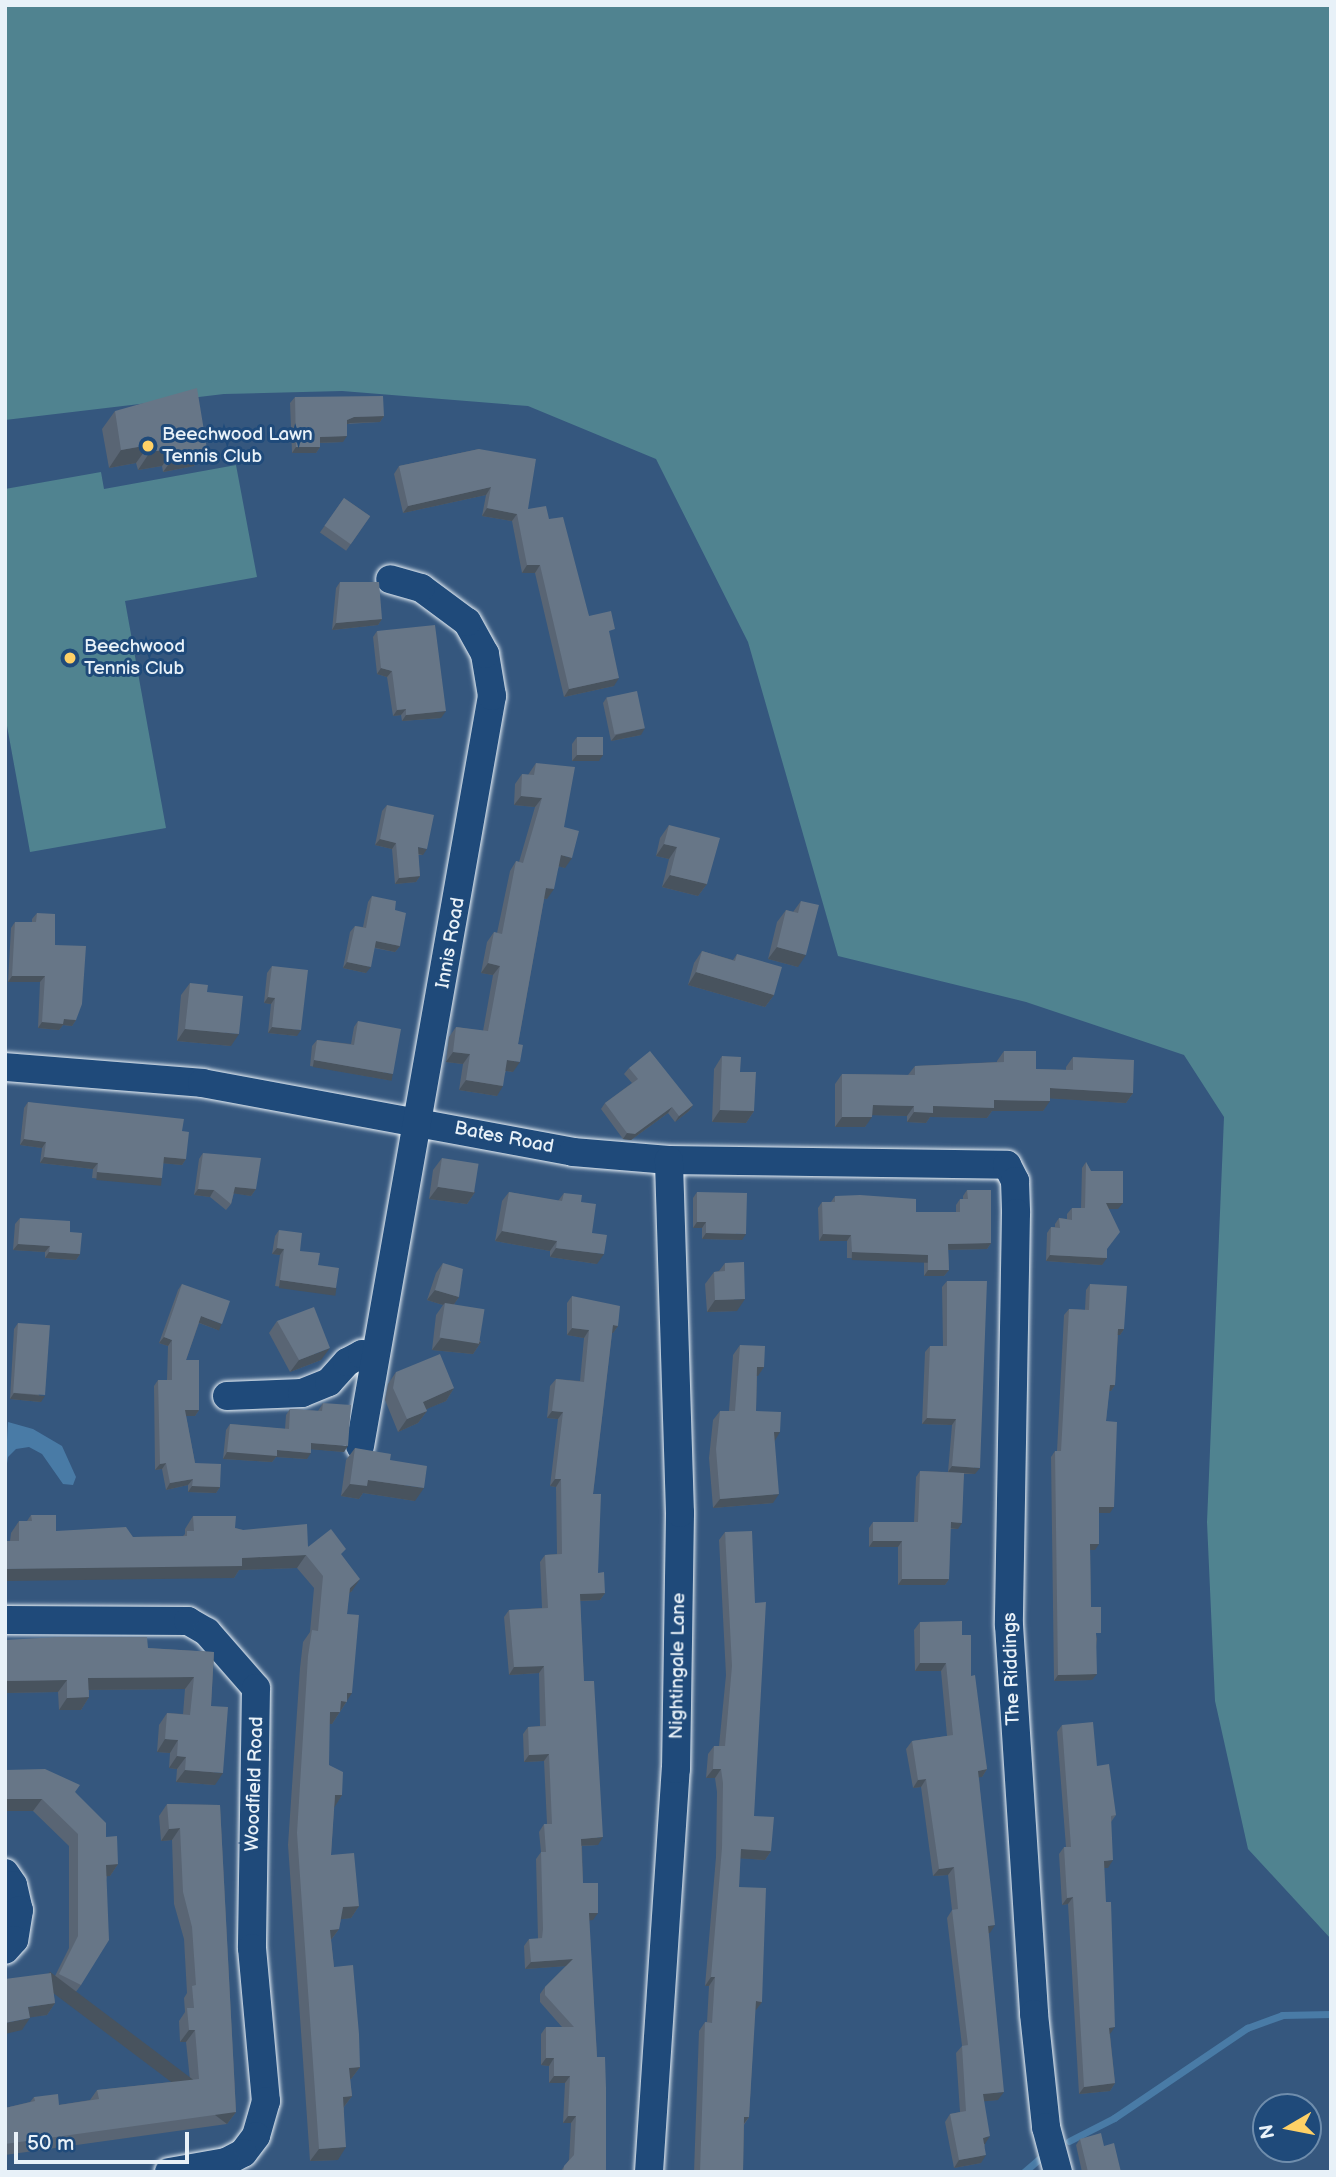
<!DOCTYPE html>
<html>
<head>
<meta charset="utf-8">
<style>
  body { margin:0 }
  #map { position:relative; width:1336px; height:2177px; overflow:hidden; background:#35577e; font-family:"Balsamiq Sans",sans-serif }
  div>[style] { position:absolute }
  [style*='--x'] { left:calc(var(--x)*1px); top:calc(var(--y)*1px); width:calc(var(--w)*1px); rotate:calc(var(--a)*1deg) }
  .green>* { inset:0; background:#508390 }
  .water>* { inset:0; background:#497ba6 }
  .stream>* { height:7px; margin:-3.5px; padding:0 3.5px; transform-origin:3.5px; border-radius:3.5px; background:#497ba6 }
  .roads { filter:drop-shadow(0 0 2px #e8f1f8) drop-shadow(0 0 2px #e8f1f8) }
  .minor>* { height:28px; margin:-14px; padding:0 14px; transform-origin:14px; border-radius:14px; background:#1f4a7a }
  .wall>* { inset:0; background:#596574; transform-origin:0 0 }
  .shaded-wall>* { inset:0; background:#48535e; transform-origin:0 0 }
  .building>* { inset:0; background:#677687; transform-origin:0 0 }
  .dots>* { width:19px; height:19px; translate:-50% -50%; box-sizing:border-box; border:4px solid #1f4a7a; border-radius:50% }
  span { translate:-50% -50%; white-space:nowrap; text-align:center; line-height:1.15; -webkit-text-stroke:6px #1f4a7a; paint-order:stroke }
  .poi-label { font-size:19px; color:#e8f1f8 }
  .left { translate:0 -50%; text-align:left }
  .street-label { font-size:19px; color:#e8f1f8 }
  .frame { position:absolute; inset:0; border:7px solid #e8f1f8; pointer-events:none }
  .north { position:absolute; left:1252px; top:2093px; width:70px; height:70px; box-sizing:border-box; background:#1f4a7a; border:2px solid #6f8dac; border-radius:50%; rotate:260deg; font-size:19px; font-weight:700; line-height:28px; text-align:center; color:#e8f1f8 }
  .north::after { content:''; display:block; margin:auto; width:24px; height:32px; background:#ffd166; clip-path:polygon(50% 0,100% 100%,50% 72%,0 100%) }
  .scale { position:absolute; left:14px; top:2132px; width:175px; height:32px; box-sizing:border-box; border:4px solid #e8f1f8; border-top:0; padding-left:9px; font-size:21px; line-height:24px; white-space:nowrap; color:#e8f1f8; -webkit-text-stroke:5px #1f4a7a; paint-order:stroke }
</style>
</head>
<body>
<div id="map">
  <div class="green">
    <div style="clip-path:polygon(5px 5px,1331px 5px,1331px 1939px,1248px 1849px,1215px 1701px,1207px 1522px,1224px 1117px,1184px 1055px,1026px 1002px,838px 956px,748px 642px,656px 459px,528px 406px,342px 391px,224px 394px,5px 420px)"></div>
    <div style="clip-path:polygon(236px 465px,257px 577px,125px 601px,166px 828px,30px 852px,5px 715px,5px 489px,101px 472px,104px 489px)"></div>
  </div>
  <div class="water">
    <div style="clip-path:polygon(8px 1422px,33px 1429px,62px 1446px,76px 1477px,73px 1485px,63px 1484px,42px 1454px,29px 1447px,16px 1449px,8px 1457px,5px 1476px)"></div>
  </div>
  <div class="stream">
    <div style="--x:1069;--y:2141;--w:51;--a:-27.1"></div>
    <div style="--x:1114;--y:2118;--w:161;--a:-34.1"></div>
    <div style="--x:1247;--y:2028;--w:37;--a:-20"></div>
    <div style="--x:1282;--y:2015;--w:49;--a:-1.2"></div>
    <div style="--x:1024;--y:2172;--w:20;--a:-41"></div>
  </div>
  <div class="roads">
    <div class="minor">
      <div style="--x:5;--y:1067;--w:198;--a:4.6"></div>
      <div style="--x:202;--y:1083;--w:377;--a:10.5"></div>
      <div style="--x:573;--y:1152;--w:96;--a:4.8"></div>
      <div style="--x:669;--y:1160;--w:338;--a:0.8"></div>
      <div style="--x:1007;--y:1165;--w:18;--a:63"></div>
      <div style="--x:1015;--y:1181;--w:32;--a:88"></div>
      <div style="--x:1016;--y:1213;--w:412;--a:91"></div>
      <div style="--x:1009;--y:1625;--w:390;--a:86.3"></div>
      <div style="--x:1034;--y:2014;--w:114;--a:83.9"></div>
      <div style="--x:1046;--y:2127;--w:47;--a:75.1"></div>
      <div style="--x:227;--y:1396;--w:75;--a:-2.3"></div>
      <div style="--x:302;--y:1393;--w:29;--a:-22"></div>
      <div style="--x:329;--y:1382;--w:27;--a:-48"></div>
      <div style="--x:347;--y:1362;--w:17;--a:-28"></div>
      <div style="--x:362;--y:1354;--w:12;--a:9"></div>
      <div style="--x:360;--y:1446;--w:762;--a:-80.02"></div>
      <div style="--x:492;--y:696;--w:43;--a:-99.5"></div>
      <div style="--x:485;--y:654;--w:37;--a:-119"></div>
      <div style="--x:467;--y:622;--w:57;--a:-143.5"></div>
      <div style="--x:421;--y:588;--w:32;--a:-164"></div>
      <div style="--x:5;--y:1620;--w:183;--a:0.3"></div>
      <div style="--x:188;--y:1621;--w:22;--a:30"></div>
      <div style="--x:207;--y:1632;--w:74;--a:48.8"></div>
      <div style="--x:256;--y:1688;--w:260;--a:90.9"></div>
      <div style="--x:252;--y:1948;--w:154;--a:84.8"></div>
      <div style="--x:266;--y:2101;--w:36;--a:106"></div>
      <div style="--x:256;--y:2136;--w:21;--a:127"></div>
      <div style="--x:243;--y:2153;--w:19;--a:152"></div>
      <div style="--x:226;--y:2162;--w:58;--a:170"></div>
      <div style="--x:5;--y:1873;--w:14;--a:56"></div>
      <div style="--x:13;--y:1885;--w:26;--a:77"></div>
      <div style="--x:19;--y:1910;--w:30;--a:99"></div>
      <div style="--x:14;--y:1940;--w:13;--a:132"></div>
      <div style="--x:649;--y:2172;--w:404;--a:-86.2"></div>
      <div style="--x:676;--y:1769;--w:256;--a:-89.1"></div>
      <div style="--x:680;--y:1513;--w:353;--a:-91.8"></div>
    </div>
  </div>
  <div class="wall">
    <div style="clip-path:polygon(295px 397px,384px 416px,380px 422px,347px 424px,343px 442px,320px 443px,320px 447px,316px 453px,292px 453px,290px 403px)"></div>
    <div style="clip-path:polygon(115px 411px,207px 449px,194px 466px,163px 472px,162px 466px,138px 470px,136px 463px,109px 468px,102px 429px)"></div>
    <div style="clip-path:polygon(479px 449px,528px 509px,549px 519px,589px 616px,610px 637px,614px 686px,564px 697px,535px 573px,522px 573px,512px 521px,482px 516px,486px 495px,403px 513px,394px 474px,399px 466px)"></div>
    <div style="left:344px;top:498px;width:32px;height:42px;rotate:35deg"></div>
    <div style="clip-path:polygon(340px 582px,382px 619px,378px 625px,332px 630px,336px 588px)"></div>
    <div style="clip-path:polygon(377px 631px,441px 718px,402px 721px,401px 715px,393px 716px,387px 677px,377px 674px,373px 637px)"></div>
    <div style="clip-path:polygon(607px 697px,641px 735px,611px 741px,603px 703px)"></div>
    <div style="clip-path:polygon(577px 737px,599px 761px,572px 761px,572px 744px)"></div>
    <div style="clip-path:polygon(536px 763px,564px 827px,565px 868px,559px 866px,547px 899px,544px 899px,513px 1072px,506px 1071px,497px 1096px,459px 1090px,463px 1064px,446px 1062px,449px 1037px,456px 1027px,483px 1031px,493px 975px,481px 973px,487px 942px,494px 932px,497px 933px,510px 871px,516px 861px,519px 862px,535px 807px,514px 805px,515px 784px,522px 774px,528px 775px)"></div>
    <div style="clip-path:polygon(387px 805px,423px 855px,418px 855px,420px 876px,416px 882px,395px 884px,392px 849px,375px 845px,382px 811px)"></div>
    <div style="clip-path:polygon(669px 825px,707px 884px,698px 896px,662px 887px,669px 859px,656px 856px,660px 838px)"></div>
    <div style="clip-path:polygon(372px 896px,395px 910px,400px 946px,395px 952px,374px 948px,366px 973px,343px 968px,350px 932px,355px 926px,363px 927px,368px 902px)"></div>
    <div style="clip-path:polygon(801px 901px,798px 967px,768px 959px,777px 922px,786px 910px,793px 912px)"></div>
    <div style="clip-path:polygon(37px 913px,55px 945px,76px 1020px,72px 1026px,63px 1025px,59px 1030px,38px 1028px,40px 982px,8px 982px,11px 928px,15px 922px,32px 922px,32px 919px)"></div>
    <div style="clip-path:polygon(702px 951px,733px 960px,737px 954px,774px 995px,765px 1007px,688px 985px,694px 963px)"></div>
    <div style="clip-path:polygon(272px 966px,297px 1036px,268px 1033px,271px 1004px,264px 1003px,267px 973px)"></div>
    <div style="clip-path:polygon(190px 983px,207px 992px,231px 1046px,177px 1041px,181px 995px)"></div>
    <div style="clip-path:polygon(358px 1021px,388px 1080px,310px 1066px,312px 1046px,317px 1040px,351px 1044px,354px 1027px)"></div>
    <div style="clip-path:polygon(1004px 1051px,1036px 1069px,1066px 1070px,1066px 1067px,1073px 1057px,1133px 1093px,1126px 1103px,1050px 1098px,1043px 1111px,992px 1111px,987px 1118px,930px 1117px,926px 1123px,907px 1122px,907px 1116px,872px 1115px,865px 1127px,835px 1127px,835px 1084px,842px 1074px,908px 1075px,915px 1066px,997px 1062px,997px 1061px)"></div>
    <div style="clip-path:polygon(722px 1056px,740px 1072px,754px 1111px,746px 1123px,712px 1122px,714px 1069px)"></div>
    <div style="clip-path:polygon(629px 1068px,693px 1105px,689px 1111px,675px 1122px,668px 1113px,631px 1140px,623px 1139px,601px 1109px,605px 1103px,632px 1083px,624px 1074px)"></div>
    <div style="clip-path:polygon(28px 1102px,182px 1131px,186px 1159px,182px 1165px,163px 1163px,157px 1184px,92px 1178px,93px 1169px,40px 1163px,42px 1148px,20px 1145px,24px 1108px)"></div>
    <div style="clip-path:polygon(203px 1153px,256px 1189px,251px 1196px,234px 1193px,231px 1204px,226px 1210px,210px 1197px,194px 1195px,199px 1159px)"></div>
    <div style="clip-path:polygon(442px 1158px,475px 1192px,467px 1204px,429px 1199px,433px 1170px)"></div>
    <div style="clip-path:polygon(1086px 1162px,1091px 1171px,1118px 1209px,1109px 1209px,1107px 1250px,1102px 1265px,1046px 1261px,1047px 1233px,1051px 1227px,1055px 1227px,1055px 1224px,1059px 1218px,1067px 1219px,1067px 1214px,1072px 1208px,1081px 1208px,1082px 1168px)"></div>
    <div style="clip-path:polygon(967px 1190px,991px 1243px,987px 1249px,948px 1250px,949px 1270px,944px 1276px,924px 1276px,924px 1261px,847px 1258px,847px 1241px,819px 1241px,818px 1208px,822px 1202px,831px 1202px,835px 1196px,916px 1212px,956px 1212px,956px 1205px,960px 1199px,963px 1199px,963px 1196px)"></div>
    <div style="clip-path:polygon(509px 1192px,558px 1201px,564px 1193px,581px 1202px,592px 1233px,597px 1264px,550px 1257px,550px 1251px,495px 1241px,502px 1201px)"></div>
    <div style="clip-path:polygon(697px 1192px,742px 1240px,702px 1239px,702px 1228px,693px 1228px,693px 1198px)"></div>
    <div style="clip-path:polygon(20px 1218px,70px 1232px,80px 1254px,76px 1260px,45px 1258px,45px 1252px,13px 1250px,15px 1224px)"></div>
    <div style="clip-path:polygon(279px 1230px,300px 1251px,318px 1265px,336px 1288px,332px 1294px,275px 1286px,280px 1255px,272px 1254px,275px 1236px)"></div>
    <div style="clip-path:polygon(443px 1263px,459px 1297px,454px 1304px,481px 1342px,473px 1354px,432px 1350px,436px 1315px,443px 1305px,427px 1300px,436px 1273px)"></div>
    <div style="clip-path:polygon(725px 1263px,737px 1311px,707px 1312px,705px 1284px,714px 1272px,719px 1271px)"></div>
    <div style="clip-path:polygon(947px 1281px,975px 1474px,964px 1474px,958px 1529px,950px 1529px,949px 1579px,945px 1585px,898px 1585px,898px 1547px,869px 1547px,869px 1528px,873px 1522px,914px 1522px,916px 1477px,920px 1471px,948px 1472px,952px 1425px,922px 1424px,925px 1352px,930px 1346px,943px 1346px,942px 1287px)"></div>
    <div style="clip-path:polygon(182px 1284px,218px 1330px,199px 1323px,186px 1360px,199px 1410px,195px 1416px,186px 1416px,195px 1463px,220px 1487px,216px 1493px,188px 1492px,188px 1485px,166px 1490px,162px 1469px,155px 1470px,154px 1386px,158px 1380px,167px 1380px,168px 1346px,159px 1343px,178px 1290px)"></div>
    <div style="clip-path:polygon(1090px 1284px,1124px 1329px,1120px 1335px,1118px 1335px,1115px 1385px,1111px 1391px,1109px 1391px,1106px 1421px,1110px 1513px,1099px 1513px,1095px 1550px,1090px 1550px,1091px 1607px,1097px 1639px,1092px 1680px,1054px 1681px,1051px 1457px,1055px 1451px,1057px 1451px,1064px 1315px,1069px 1309px,1085px 1310px,1086px 1290px)"></div>
    <div style="clip-path:polygon(572px 1296px,618px 1326px,613px 1333px,612px 1333px,593px 1494px,598px 1573px,605px 1593px,600px 1600px,580px 1601px,584px 1681px,598px 1845px,582px 1846px,583px 1883px,593px 1920px,589px 1920px,597px 2057px,606px 2172px,560px 2172px,569px 2160px,571px 2123px,563px 2123px,565px 2083px,549px 2083px,549px 2066px,541px 2065px,541px 2034px,546px 2027px,562px 2027px,540px 2002px,540px 1994px,545px 1987px,566px 1966px,525px 1969px,524px 1946px,529px 1939px,538px 1939px,536px 1859px,541px 1852px,539px 1832px,544px 1824px,547px 1824px,544px 1761px,524px 1762px,523px 1734px,528px 1727px,540px 1726px,539px 1673px,509px 1675px,504px 1617px,509px 1610px,542px 1608px,540px 1562px,545px 1555px,557px 1554px,556px 1487px,550px 1486px,558px 1419px,547px 1418px,550px 1386px,556px 1379px,580px 1381px,584px 1338px,567px 1335px,567px 1303px)"></div>
    <div style="clip-path:polygon(277px 1321px,321px 1360px,290px 1372px,269px 1333px)"></div>
    <div style="clip-path:polygon(18px 1323px,41px 1402px,10px 1399px,14px 1329px)"></div>
    <div style="clip-path:polygon(740px 1345px,764px 1367px,757px 1376px,756px 1411px,774px 1441px,773px 1503px,713px 1508px,709px 1458px,713px 1420px,720px 1411px,729px 1411px,733px 1355px)"></div>
    <div style="clip-path:polygon(396px 1372px,454px 1388px,446px 1401px,426px 1409px,427px 1411px,418px 1423px,398px 1432px,385px 1400px,388px 1384px)"></div>
    <div style="clip-path:polygon(323px 1403px,344px 1452px,311px 1449px,307px 1459px,276px 1457px,272px 1462px,223px 1459px,226px 1430px,230px 1424px,285px 1429px,286px 1415px,290px 1409px,318px 1411px)"></div>
    <div style="clip-path:polygon(355px 1448px,390px 1460px,415px 1501px,363px 1493px,359px 1499px,341px 1496px,346px 1460px)"></div>
    <div style="clip-path:polygon(31px 1515px,56px 1531px,133px 1537px,183px 1536px,185px 1534px,185px 1529px,193px 1516px,235px 1528px,342px 1555px,352px 1591px,349px 1593px,347px 1614px,347px 1701px,332px 1724px,329px 1724px,329px 1765px,342px 1795px,334px 1807px,331px 1855px,359px 1906px,351px 1918px,341px 1919px,339px 1929px,331px 1940px,334px 1967px,360px 2067px,351px 2079px,350px 2079px,352px 2096px,344px 2107px,338px 2160px,310px 2161px,288px 1845px,300px 1668px,303px 1642px,310px 1632px,314px 1588px,297px 1568px,239px 1570px,234px 1578px,10px 1541px,11px 1533px,19px 1521px,27px 1521px)"></div>
    <div style="clip-path:polygon(725px 1532px,754px 1816px,771px 1851px,765px 1860px,740px 1858px,739px 1887px,762px 2002px,755px 2010px,749px 2117px,744px 2125px,743px 2172px,694px 2172px,699px 2031px,705px 2022px,707px 2022px,709px 1986px,705px 1986px,716px 1857px,717px 1792px,715px 1778px,706px 1778px,708px 1754px,714px 1746px,719px 1746px,726px 1675px,719px 1540px)"></div>
    <div style="clip-path:polygon(920px 1622px,962px 1635px,971px 1676px,987px 1769px,982px 1777px,979px 1777px,990px 1933px,989px 1933px,998px 2100px,984px 2101px,985px 2144px,981px 2163px,954px 2168px,945px 2122px,950px 2114px,960px 2112px,956px 2053px,962px 2046px,947px 1918px,952px 1910px,948px 1875px,933px 1876px,921px 1787px,913px 1788px,906px 1749px,912px 1741px,947px 1736px,941px 1671px,915px 1671px,914px 1630px)"></div>
    <div style="clip-path:polygon(5px 1640px,214px 1652px,211px 1706px,215px 1785px,176px 1782px,177px 1769px,169px 1768px,170px 1753px,157px 1752px,159px 1725px,167px 1713px,183px 1714px,185px 1689px,89px 1690px,89px 1697px,81px 1710px,59px 1710px,58px 1692px,5px 1693px)"></div>
    <div style="clip-path:polygon(1062px 1725px,1097px 1766px,1116px 1815px,1111px 1822px,1108px 1868px,1104px 1868px,1110px 2034px,1115px 2083px,1110px 2091px,1079px 2094px,1068px 1904px,1062px 1905px,1059px 1854px,1064px 1847px,1066px 1847px,1057px 1732px)"></div>
    <div style="clip-path:polygon(5px 1770px,75px 1792px,106px 1837px,118px 1864px,110px 1876px,107px 1876px,81px 1985px,72px 1997px,53px 1988px,55px 2003px,47px 2015px,30px 2017px,22px 2030px,52px 1982px,69px 1948px,69px 1846px,33px 1811px,5px 1811px)"></div>
    <div style="clip-path:polygon(167px 1804px,220px 1805px,236px 2112px,227px 2124px,5px 2155px,5px 2108px,30px 2102px,34px 2097px,59px 2105px,90px 2100px,97px 2090px,190px 2080px,186px 2042px,180px 2042px,179px 2021px,185px 2012px,184px 1998px,187px 1993px,184px 1939px,174px 1904px,172px 1840px,161px 1841px,159px 1816px)"></div>
    <div style="clip-path:polygon(1080px 2139px,1104px 2146px,1121px 2172px,1082px 2172px,1076px 2145px)"></div>
  </div>
  <div class="shaded-wall">
    <div style="clip-path:polygon(384px 416px,380px 422px,350px 423px,343px 426px,347px 420px,354px 417px)"></div>
    <div style="clip-path:polygon(347px 436px,343px 442px,315px 443px,320px 437px)"></div>
    <div style="clip-path:polygon(149px 445px,136px 463px,109px 468px,121px 450px)"></div>
    <div style="clip-path:polygon(296px 447px,320px 447px,316px 453px,292px 453px)"></div>
    <div style="clip-path:polygon(175px 448px,162px 466px,138px 470px,150px 452px)"></div>
    <div style="clip-path:polygon(207px 449px,194px 466px,163px 472px,176px 454px)"></div>
    <div style="clip-path:polygon(491px 487px,486px 495px,403px 513px,408px 506px)"></div>
    <div style="clip-path:polygon(487px 508px,517px 514px,512px 521px,482px 516px)"></div>
    <div style="clip-path:polygon(527px 565px,540px 565px,535px 573px,522px 573px)"></div>
    <div style="clip-path:polygon(382px 619px,378px 625px,332px 630px,336px 623px)"></div>
    <div style="clip-path:polygon(381px 668px,392px 671px,387px 677px,377px 674px)"></div>
    <div style="clip-path:polygon(619px 678px,614px 686px,564px 697px,569px 689px)"></div>
    <div style="clip-path:polygon(406px 709px,401px 715px,393px 716px,397px 710px)"></div>
    <div style="clip-path:polygon(446px 711px,441px 718px,402px 721px,406px 715px)"></div>
    <div style="clip-path:polygon(645px 728px,641px 735px,611px 741px,616px 735px)"></div>
    <div style="clip-path:polygon(577px 755px,603px 755px,599px 761px,572px 761px)"></div>
    <div style="clip-path:polygon(521px 796px,542px 798px,535px 807px,514px 805px)"></div>
    <div style="clip-path:polygon(380px 839px,396px 843px,392px 849px,375px 845px)"></div>
    <div style="clip-path:polygon(664px 844px,677px 847px,669px 859px,656px 856px)"></div>
    <div style="clip-path:polygon(418px 847px,427px 849px,423px 855px,413px 853px)"></div>
    <div style="clip-path:polygon(561px 855px,572px 858px,565px 868px,554px 865px)"></div>
    <div style="clip-path:polygon(670px 875px,707px 884px,698px 896px,662px 887px)"></div>
    <div style="clip-path:polygon(420px 876px,416px 882px,395px 884px,399px 878px)"></div>
    <div style="clip-path:polygon(546px 888px,554px 889px,547px 899px,539px 898px)"></div>
    <div style="clip-path:polygon(376px 941px,400px 946px,395px 952px,372px 947px)"></div>
    <div style="clip-path:polygon(777px 947px,806px 955px,798px 967px,768px 959px)"></div>
    <div style="clip-path:polygon(347px 962px,371px 967px,366px 973px,343px 968px)"></div>
    <div style="clip-path:polygon(488px 963px,500px 966px,493px 975px,481px 973px)"></div>
    <div style="clip-path:polygon(696px 972px,774px 995px,765px 1007px,688px 985px)"></div>
    <div style="clip-path:polygon(12px 976px,45px 976px,40px 982px,8px 982px)"></div>
    <div style="clip-path:polygon(268px 997px,275px 998px,271px 1004px,264px 1003px)"></div>
    <div style="clip-path:polygon(64px 1019px,76px 1020px,72px 1026px,63px 1025px,59px 1030px,38px 1028px,42px 1022px)"></div>
    <div style="clip-path:polygon(272px 1027px,301px 1030px,297px 1036px,268px 1033px)"></div>
    <div style="clip-path:polygon(185px 1029px,239px 1034px,231px 1046px,177px 1041px)"></div>
    <div style="clip-path:polygon(453px 1052px,470px 1054px,463px 1064px,446px 1062px)"></div>
    <div style="left:314px;top:1060px;width:80px;height:7px;rotate:10deg"></div>
    <div style="clip-path:polygon(507px 1060px,520px 1062px,513px 1072px,500px 1070px)"></div>
    <div style="clip-path:polygon(466px 1080px,503px 1086px,497px 1096px,459px 1090px)"></div>
    <div style="clip-path:polygon(1050px 1088px,1133px 1093px,1126px 1103px,1043px 1098px)"></div>
    <div style="clip-path:polygon(994px 1100px,1050px 1101px,1043px 1111px,992px 1111px,987px 1118px,930px 1117px,926px 1123px,907px 1122px,914px 1112px,933px 1106px)"></div>
    <div style="clip-path:polygon(693px 1105px,689px 1111px,675px 1122px,679px 1116px)"></div>
    <div style="clip-path:polygon(873px 1105px,914px 1106px,907px 1116px,865px 1115px)"></div>
    <div style="clip-path:polygon(672px 1107px,668px 1113px,631px 1140px,623px 1139px,627px 1133px)"></div>
    <div style="clip-path:polygon(720px 1110px,754px 1111px,746px 1123px,712px 1122px)"></div>
    <div style="clip-path:polygon(842px 1117px,872px 1117px,865px 1127px,835px 1127px)"></div>
    <div style="clip-path:polygon(24px 1139px,46px 1142px,42px 1148px,20px 1145px)"></div>
    <div style="clip-path:polygon(44px 1157px,98px 1163px,93px 1169px,40px 1163px)"></div>
    <div style="clip-path:polygon(164px 1157px,186px 1159px,182px 1165px,160px 1163px)"></div>
    <div style="left:97px;top:1172px;width:65px;height:8px;rotate:5deg"></div>
    <div style="clip-path:polygon(235px 1187px,256px 1189px,251px 1196px,231px 1193px)"></div>
    <div style="clip-path:polygon(438px 1187px,475px 1192px,467px 1204px,429px 1199px)"></div>
    <div style="clip-path:polygon(198px 1189px,214px 1190px,210px 1197px,194px 1195px)"></div>
    <div style="clip-path:polygon(1106px 1203px,1123px 1203px,1118px 1209px,1101px 1209px)"></div>
    <div style="clip-path:polygon(697px 1222px,706px 1222px,702px 1228px,693px 1228px)"></div>
    <div style="clip-path:polygon(502px 1231px,557px 1241px,550px 1251px,495px 1241px)"></div>
    <div style="clip-path:polygon(706px 1233px,746px 1234px,742px 1240px,702px 1239px)"></div>
    <div style="clip-path:polygon(823px 1234px,851px 1235px,847px 1241px,819px 1241px)"></div>
    <div style="clip-path:polygon(991px 1243px,987px 1249px,944px 1250px,948px 1244px)"></div>
    <div style="clip-path:polygon(18px 1244px,50px 1246px,45px 1252px,13px 1250px)"></div>
    <div style="clip-path:polygon(277px 1248px,284px 1249px,280px 1255px,272px 1254px)"></div>
    <div style="clip-path:polygon(556px 1248px,604px 1254px,597px 1264px,550px 1257px)"></div>
    <div style="clip-path:polygon(49px 1252px,80px 1254px,76px 1260px,45px 1258px)"></div>
    <div style="left:852px;top:1252px;width:76px;height:8px;rotate:2deg"></div>
    <div style="clip-path:polygon(1050px 1255px,1107px 1258px,1102px 1265px,1046px 1261px)"></div>
    <div style="clip-path:polygon(928px 1270px,949px 1270px,944px 1276px,924px 1276px)"></div>
    <div style="left:280px;top:1280px;width:57px;height:8px;rotate:8deg"></div>
    <div style="clip-path:polygon(435px 1290px,459px 1297px,452px 1307px,445px 1303px,443px 1305px,427px 1300px)"></div>
    <div style="clip-path:polygon(745px 1299px,737px 1311px,707px 1312px,715px 1300px)"></div>
    <div style="left:201px;top:1316px;width:22px;height:7px;rotate:21deg"></div>
    <div style="clip-path:polygon(613px 1325px,618px 1326px,613px 1333px,607px 1333px)"></div>
    <div style="clip-path:polygon(572px 1328px,589px 1330px,584px 1338px,567px 1335px)"></div>
    <div style="clip-path:polygon(1118px 1329px,1124px 1329px,1120px 1335px,1114px 1335px)"></div>
    <div style="clip-path:polygon(164px 1337px,172px 1340px,168px 1346px,159px 1343px)"></div>
    <div style="clip-path:polygon(441px 1338px,481px 1342px,473px 1354px,432px 1350px)"></div>
    <div style="clip-path:polygon(330px 1348px,321px 1360px,290px 1372px,299px 1360px)"></div>
    <div style="clip-path:polygon(757px 1367px,764px 1367px,758px 1376px,751px 1376px)"></div>
    <div style="clip-path:polygon(1110px 1385px,1115px 1385px,1111px 1391px,1105px 1391px)"></div>
    <div style="clip-path:polygon(454px 1388px,446px 1401px,415px 1414px,423px 1402px)"></div>
    <div style="clip-path:polygon(14px 1393px,45px 1396px,41px 1402px,10px 1399px)"></div>
    <div style="clip-path:polygon(185px 1410px,199px 1410px,195px 1416px,181px 1416px)"></div>
    <div style="clip-path:polygon(427px 1411px,418px 1423px,398px 1432px,407px 1419px)"></div>
    <div style="clip-path:polygon(552px 1411px,563px 1412px,558px 1419px,547px 1418px)"></div>
    <div style="clip-path:polygon(927px 1418px,956px 1419px,952px 1425px,922px 1424px)"></div>
    <div style="clip-path:polygon(774px 1432px,780px 1432px,774px 1442px)"></div>
    <div style="clip-path:polygon(311px 1443px,348px 1446px,344px 1452px,307px 1449px)"></div>
    <div style="clip-path:polygon(277px 1450px,311px 1453px,307px 1459px,276px 1457px,272px 1462px,223px 1459px,227px 1452px)"></div>
    <div style="clip-path:polygon(166px 1463px,162px 1469px,155px 1470px,160px 1464px)"></div>
    <div style="clip-path:polygon(952px 1466px,980px 1468px,975px 1474px,948px 1472px)"></div>
    <div style="clip-path:polygon(193px 1479px,188px 1485px,166px 1490px,170px 1483px)"></div>
    <div style="clip-path:polygon(555px 1479px,561px 1479px,556px 1487px,550px 1486px)"></div>
    <div style="clip-path:polygon(368px 1480px,424px 1488px,415px 1501px,363px 1493px,359px 1499px,341px 1496px,350px 1484px)"></div>
    <div style="clip-path:polygon(192px 1486px,220px 1487px,216px 1493px,188px 1492px)"></div>
    <div style="clip-path:polygon(779px 1494px,773px 1503px,713px 1508px,720px 1499px)"></div>
    <div style="clip-path:polygon(1099px 1507px,1114px 1507px,1110px 1513px,1095px 1513px)"></div>
    <div style="clip-path:polygon(951px 1522px,962px 1523px,958px 1529px,946px 1528px)"></div>
    <div style="clip-path:polygon(873px 1541px,902px 1541px,898px 1547px,869px 1547px)"></div>
    <div style="clip-path:polygon(1090px 1544px,1099px 1544px,1095px 1550px,1086px 1550px)"></div>
    <div style="clip-path:polygon(306px 1555px,297px 1568px,239px 1570px,234px 1578px,5px 1581px,5px 1569px)"></div>
    <div style="clip-path:polygon(360px 1579px,352px 1591px,341px 1600px,350px 1588px)"></div>
    <div style="clip-path:polygon(902px 1579px,949px 1579px,945px 1585px,898px 1585px)"></div>
    <div style="clip-path:polygon(605px 1593px,600px 1600px,575px 1601px,580px 1594px)"></div>
    <div style="clip-path:polygon(920px 1663px,946px 1663px,941px 1671px,915px 1671px)"></div>
    <div style="clip-path:polygon(544px 1666px,539px 1673px,509px 1675px,514px 1667px)"></div>
    <div style="clip-path:polygon(1097px 1674px,1092px 1680px,1054px 1681px,1058px 1675px)"></div>
    <div style="clip-path:polygon(194px 1677px,185px 1689px,80px 1690px,88px 1678px)"></div>
    <div style="clip-path:polygon(67px 1680px,58px 1692px,5px 1693px,5px 1681px)"></div>
    <div style="clip-path:polygon(347px 1693px,352px 1693px,332px 1724px,321px 1724px,330px 1712px)"></div>
    <div style="clip-path:polygon(89px 1697px,81px 1710px,59px 1710px,67px 1698px)"></div>
    <div style="clip-path:polygon(165px 1739px,178px 1740px,170px 1753px,157px 1752px)"></div>
    <div style="clip-path:polygon(549px 1754px,544px 1761px,524px 1762px,529px 1755px)"></div>
    <div style="clip-path:polygon(177px 1756px,186px 1757px,177px 1769px,169px 1768px)"></div>
    <div style="clip-path:polygon(713px 1769px,721px 1769px,715px 1778px,706px 1778px)"></div>
    <div style="clip-path:polygon(987px 1769px,982px 1777px,973px 1778px,978px 1771px)"></div>
    <div style="clip-path:polygon(185px 1770px,223px 1773px,215px 1785px,176px 1782px)"></div>
    <div style="clip-path:polygon(926px 1779px,921px 1787px,913px 1788px,918px 1780px)"></div>
    <div style="clip-path:polygon(335px 1795px,342px 1795px,334px 1808px)"></div>
    <div style="clip-path:polygon(5px 1799px,42px 1799px,33px 1811px,5px 1811px)"></div>
    <div style="clip-path:polygon(180px 1828px,172px 1840px,161px 1841px,169px 1829px)"></div>
    <div style="clip-path:polygon(603px 1837px,598px 1845px,576px 1846px,581px 1839px)"></div>
    <div style="clip-path:polygon(741px 1849px,771px 1851px,765px 1860px,735px 1858px)"></div>
    <div style="clip-path:polygon(1113px 1860px,1108px 1868px,1099px 1868px,1104px 1861px)"></div>
    <div style="clip-path:polygon(118px 1864px,110px 1876px,98px 1877px,106px 1865px)"></div>
    <div style="clip-path:polygon(954px 1867px,948px 1875px,933px 1876px,939px 1869px)"></div>
    <div style="clip-path:polygon(1073px 1897px,1068px 1904px,1062px 1905px,1067px 1898px)"></div>
    <div style="clip-path:polygon(359px 1906px,351px 1918px,335px 1920px,343px 1907px)"></div>
    <div style="clip-path:polygon(589px 1913px,598px 1913px,593px 1920px,584px 1921px)"></div>
    <div style="clip-path:polygon(995px 1925px,990px 1933px,983px 1934px,988px 1926px)"></div>
    <div style="clip-path:polygon(339px 1929px,330px 1941px,330px 1930px)"></div>
    <div style="clip-path:polygon(573px 1959px,568px 1966px,525px 1969px,531px 1962px)"></div>
    <div style="clip-path:polygon(711px 1977px,715px 1977px,709px 1986px,705px 1986px)"></div>
    <div style="clip-path:polygon(756px 2001px,762px 2002px,756px 2010px,750px 2010px)"></div>
    <div style="clip-path:polygon(55px 2003px,47px 2015px,20px 2019px,28px 2007px)"></div>
    <div style="clip-path:polygon(30px 2018px,22px 2030px,5px 2034px,5px 2023px)"></div>
    <div style="clip-path:polygon(1115px 2027px,1110px 2034px,1104px 2035px,1109px 2028px)"></div>
    <div style="clip-path:polygon(189px 2030px,195px 2030px,186px 2042px,180px 2042px)"></div>
    <div style="clip-path:polygon(546px 2058px,554px 2058px,549px 2066px,541px 2065px)"></div>
    <div style="clip-path:polygon(360px 2067px,351px 2079px,340px 2080px,349px 2068px)"></div>
    <div style="clip-path:polygon(554px 2076px,570px 2076px,565px 2083px,549px 2083px)"></div>
    <div style="clip-path:polygon(1115px 2083px,1110px 2091px,1079px 2094px,1084px 2087px)"></div>
    <div style="clip-path:polygon(1004px 2092px,998px 2100px,977px 2102px,983px 2094px)"></div>
    <div style="clip-path:polygon(352px 2096px,343px 2108px,343px 2097px)"></div>
    <div style="left:236px;top:2112px;width:15px;height:233px;rotate:127deg"></div>
    <div style="clip-path:polygon(568px 2116px,576px 2116px,571px 2123px,563px 2123px)"></div>
    <div style="clip-path:polygon(744px 2117px,749px 2117px,743px 2125px)"></div>
    <div style="clip-path:polygon(990px 2136px,985px 2144px,978px 2145px,983px 2138px)"></div>
    <div style="clip-path:polygon(346px 2147px,338px 2160px,310px 2161px,319px 2149px)"></div>
    <div style="clip-path:polygon(986px 2155px,981px 2163px,954px 2168px,959px 2160px)"></div>
  </div>
  <div class="building">
    <div style="clip-path:polygon(197px 388px,207px 449px,176px 454px,175px 448px,150px 452px,149px 445px,121px 450px,115px 411px)"></div>
    <div style="clip-path:polygon(383px 396px,384px 416px,354px 417px,347px 420px,347px 436px,320px 437px,320px 447px,296px 447px,295px 397px)"></div>
    <div style="clip-path:polygon(479px 449px,536px 459px,528px 509px,546px 506px,549px 519px,563px 517px,589px 616px,611px 611px,615px 629px,609px 631px,619px 678px,569px 689px,540px 565px,527px 565px,517px 514px,487px 508px,491px 487px,408px 506px,399px 466px)"></div>
    <div style="left:344px;top:498px;width:32px;height:34px;rotate:35deg"></div>
    <div style="clip-path:polygon(340px 582px,379px 582px,382px 619px,336px 623px)"></div>
    <div style="clip-path:polygon(435px 625px,446px 711px,406px 715px,406px 709px,397px 710px,392px 671px,381px 668px,377px 631px)"></div>
    <div style="left:637px;top:691px;width:38px;height:31px;rotate:78deg"></div>
    <div style="left:577px;top:737px;width:26px;height:18px"></div>
    <div style="clip-path:polygon(536px 763px,575px 767px,564px 827px,579px 831px,572px 858px,561px 855px,554px 889px,546px 888px,518px 1044px,523px 1045px,520px 1062px,507px 1060px,503px 1086px,466px 1080px,470px 1054px,453px 1052px,456px 1027px,488px 1031px,500px 966px,488px 963px,494px 932px,502px 934px,516px 861px,523px 863px,542px 798px,521px 796px,522px 774px,534px 775px)"></div>
    <div style="clip-path:polygon(387px 805px,434px 815px,427px 849px,418px 847px,420px 876px,399px 878px,396px 843px,380px 839px)"></div>
    <div style="clip-path:polygon(669px 825px,720px 838px,707px 884px,670px 875px,677px 847px,664px 844px)"></div>
    <div style="clip-path:polygon(372px 896px,396px 901px,395px 910px,406px 913px,400px 946px,376px 941px,371px 967px,347px 962px,355px 926px,366px 928px)"></div>
    <div style="clip-path:polygon(801px 901px,819px 905px,806px 955px,777px 947px,786px 910px,798px 913px)"></div>
    <div style="clip-path:polygon(37px 913px,55px 914px,55px 945px,86px 946px,82px 1004px,76px 1020px,64px 1019px,63px 1024px,42px 1022px,45px 976px,12px 976px,15px 922px,36px 922px)"></div>
    <div style="clip-path:polygon(702px 951px,735px 961px,737px 954px,782px 967px,774px 995px,696px 972px)"></div>
    <div style="clip-path:polygon(272px 966px,308px 970px,301px 1030px,272px 1027px,275px 998px,268px 997px)"></div>
    <div style="clip-path:polygon(190px 983px,208px 985px,207px 992px,243px 996px,239px 1034px,185px 1029px)"></div>
    <div style="clip-path:polygon(358px 1021px,401px 1029px,393px 1074px,314px 1060px,317px 1040px,354px 1045px)"></div>
    <div style="clip-path:polygon(650px 1051px,693px 1105px,679px 1116px,672px 1107px,635px 1134px,627px 1133px,605px 1103px,638px 1079px,629px 1068px)"></div>
    <div style="clip-path:polygon(1004px 1051px,1036px 1051px,1036px 1069px,1073px 1070px,1073px 1057px,1134px 1060px,1133px 1093px,1050px 1088px,1050px 1101px,994px 1100px,994px 1108px,933px 1106px,933px 1113px,914px 1112px,914px 1106px,873px 1105px,872px 1117px,842px 1117px,842px 1074px,915px 1075px,915px 1066px,1004px 1062px)"></div>
    <div style="clip-path:polygon(722px 1056px,741px 1057px,740px 1072px,756px 1072px,754px 1111px,720px 1110px)"></div>
    <div style="clip-path:polygon(28px 1102px,184px 1119px,182px 1131px,189px 1132px,186px 1159px,164px 1157px,162px 1178px,97px 1172px,98px 1163px,44px 1157px,46px 1142px,24px 1139px)"></div>
    <div style="clip-path:polygon(203px 1153px,261px 1158px,256px 1189px,235px 1187px,231px 1204px,214px 1190px,198px 1189px)"></div>
    <div style="left:442px;top:1158px;width:37px;height:29px;rotate:9deg"></div>
    <div style="clip-path:polygon(1086px 1162px,1091px 1171px,1123px 1171px,1123px 1203px,1106px 1203px,1120px 1232px,1107px 1249px,1107px 1258px,1050px 1255px,1051px 1227px,1060px 1228px,1059px 1218px,1072px 1220px,1072px 1208px,1085px 1208px)"></div>
    <div style="clip-path:polygon(967px 1190px,991px 1190px,991px 1243px,948px 1244px,949px 1270px,928px 1270px,928px 1255px,852px 1252px,851px 1235px,823px 1234px,822px 1202px,835px 1202px,835px 1196px,860px 1195px,916px 1199px,916px 1212px,960px 1212px,960px 1199px,968px 1199px)"></div>
    <div style="clip-path:polygon(509px 1192px,562px 1201px,564px 1193px,582px 1195px,581px 1202px,596px 1204px,592px 1233px,607px 1235px,604px 1254px,556px 1248px,557px 1241px,502px 1231px)"></div>
    <div style="clip-path:polygon(697px 1192px,747px 1193px,746px 1234px,706px 1233px,706px 1222px,697px 1222px)"></div>
    <div style="clip-path:polygon(20px 1218px,70px 1221px,70px 1232px,82px 1233px,80px 1254px,49px 1252px,50px 1246px,18px 1244px)"></div>
    <div style="clip-path:polygon(279px 1230px,302px 1233px,300px 1251px,320px 1253px,318px 1265px,339px 1268px,336px 1288px,280px 1280px,284px 1249px,277px 1248px)"></div>
    <div style="clip-path:polygon(744px 1262px,745px 1299px,715px 1300px,714px 1272px,725px 1271px,725px 1263px)"></div>
    <div style="clip-path:polygon(443px 1263px,463px 1269px,459px 1297px,435px 1290px)"></div>
    <div style="clip-path:polygon(947px 1281px,987px 1281px,980px 1468px,952px 1466px,956px 1419px,927px 1418px,930px 1346px,947px 1346px)"></div>
    <div style="clip-path:polygon(182px 1284px,230px 1301px,222px 1324px,201px 1316px,186px 1360px,199px 1360px,199px 1410px,185px 1410px,195px 1463px,221px 1464px,220px 1487px,192px 1486px,193px 1479px,170px 1483px,166px 1463px,160px 1464px,158px 1380px,172px 1380px,172px 1340px,164px 1337px)"></div>
    <div style="clip-path:polygon(1090px 1284px,1127px 1286px,1124px 1329px,1118px 1329px,1115px 1385px,1110px 1385px,1106px 1421px,1117px 1422px,1114px 1507px,1099px 1507px,1099px 1544px,1090px 1544px,1091px 1607px,1101px 1607px,1101px 1633px,1096px 1633px,1097px 1674px,1058px 1675px,1055px 1451px,1061px 1451px,1069px 1309px,1089px 1310px)"></div>
    <div style="clip-path:polygon(572px 1296px,620px 1306px,618px 1326px,613px 1325px,593px 1494px,601px 1494px,598px 1573px,604px 1572px,605px 1593px,580px 1594px,584px 1681px,594px 1681px,603px 1837px,581px 1839px,583px 1883px,598px 1883px,598px 1913px,589px 1913px,597px 2057px,605px 2057px,606px 2088px,606px 2172px,563px 2172px,564px 2166px,574px 2155px,576px 2116px,568px 2116px,570px 2076px,554px 2076px,554px 2058px,546px 2058px,546px 2027px,574px 2027px,545px 1995px,545px 1987px,573px 1959px,531px 1962px,529px 1939px,542px 1938px,543px 1929px,541px 1852px,546px 1852px,544px 1824px,552px 1824px,549px 1754px,529px 1755px,528px 1727px,546px 1726px,544px 1666px,514px 1667px,509px 1610px,548px 1608px,545px 1555px,562px 1554px,561px 1479px,555px 1479px,563px 1412px,552px 1411px,556px 1379px,584px 1382px,589px 1330px,572px 1328px)"></div>
    <div style="left:445px;top:1303px;width:40px;height:35px;rotate:9deg"></div>
    <div style="clip-path:polygon(314px 1307px,330px 1348px,299px 1360px,277px 1321px)"></div>
    <div style="left:18px;top:1323px;width:32px;height:70px;rotate:4deg"></div>
    <div style="clip-path:polygon(740px 1345px,765px 1346px,764px 1367px,757px 1367px,756px 1411px,781px 1412px,780px 1432px,774px 1432px,779px 1494px,720px 1499px,716px 1449px,720px 1411px,735px 1411px)"></div>
    <div style="clip-path:polygon(440px 1354px,454px 1388px,423px 1402px,427px 1411px,407px 1419px,393px 1388px,396px 1372px)"></div>
    <div style="clip-path:polygon(323px 1403px,351px 1405px,348px 1446px,311px 1443px,311px 1453px,277px 1450px,277px 1456px,227px 1452px,230px 1424px,289px 1429px,290px 1409px,322px 1411px)"></div>
    <div style="clip-path:polygon(355px 1448px,391px 1454px,390px 1460px,427px 1466px,424px 1488px,368px 1480px,367px 1486px,350px 1484px)"></div>
    <div style="clip-path:polygon(920px 1471px,964px 1473px,962px 1523px,951px 1522px,949px 1579px,902px 1579px,902px 1541px,873px 1541px,873px 1522px,918px 1522px)"></div>
    <div style="clip-path:polygon(31px 1515px,56px 1515px,56px 1531px,126px 1527px,133px 1537px,187px 1536px,187px 1531px,194px 1531px,193px 1516px,236px 1516px,235px 1528px,243px 1530px,307px 1524px,308px 1547px,331px 1529px,346px 1549px,341px 1554px,360px 1579px,350px 1588px,347px 1614px,359px 1615px,352px 1693px,347px 1693px,347px 1702px,341px 1701px,340px 1712px,330px 1712px,329px 1765px,343px 1772px,342px 1795px,335px 1795px,331px 1855px,354px 1853px,359px 1906px,343px 1907px,339px 1929px,330px 1930px,334px 1967px,353px 1965px,359px 2034px,360px 2067px,349px 2068px,352px 2096px,343px 2097px,346px 2147px,319px 2149px,297px 1833px,308px 1656px,312px 1630px,318px 1631px,323px 1576px,306px 1555px,242px 1558px,242px 1566px,5px 1569px,5px 1541px,19px 1541px,19px 1521px,32px 1521px)"></div>
    <div style="clip-path:polygon(752px 1531px,755px 1603px,766px 1602px,754px 1816px,774px 1817px,771px 1851px,741px 1849px,739px 1887px,766px 1888px,762px 2002px,756px 2001px,749px 2117px,744px 2117px,743px 2172px,700px 2172px,705px 2022px,712px 2023px,715px 1977px,711px 1977px,722px 1848px,723px 1783px,721px 1769px,713px 1769px,714px 1746px,725px 1746px,732px 1666px,725px 1532px)"></div>
    <div style="clip-path:polygon(962px 1621px,962px 1635px,971px 1635px,971px 1676px,975px 1675px,987px 1769px,978px 1771px,995px 1925px,988px 1926px,1004px 2092px,983px 2094px,990px 2136px,983px 2138px,986px 2155px,959px 2160px,950px 2114px,966px 2111px,962px 2046px,968px 2045px,952px 1910px,958px 1909px,954px 1867px,939px 1869px,926px 1779px,918px 1780px,912px 1741px,953px 1735px,946px 1663px,920px 1663px,920px 1622px)"></div>
    <div style="clip-path:polygon(58px 1637px,147px 1637px,148px 1648px,214px 1652px,211px 1706px,228px 1707px,223px 1773px,185px 1770px,186px 1757px,177px 1756px,178px 1740px,165px 1739px,167px 1713px,190px 1715px,194px 1677px,88px 1678px,89px 1697px,67px 1698px,67px 1680px,5px 1681px,5px 1640px)"></div>
    <div style="clip-path:polygon(1093px 1722px,1097px 1766px,1109px 1764px,1116px 1815px,1111px 1816px,1113px 1860px,1104px 1861px,1106px 1902px,1111px 1902px,1115px 2027px,1109px 2028px,1115px 2083px,1084px 2087px,1073px 1897px,1067px 1898px,1064px 1847px,1071px 1847px,1062px 1725px)"></div>
    <div style="clip-path:polygon(45px 1769px,80px 1785px,75px 1792px,106px 1823px,106px 1837px,117px 1836px,118px 1864px,106px 1865px,109px 1940px,81px 1985px,59px 1974px,78px 1936px,78px 1834px,42px 1799px,5px 1799px,5px 1770px)"></div>
    <div style="clip-path:polygon(167px 1804px,220px 1805px,236px 2112px,5px 2144px,5px 2108px,35px 2101px,34px 2097px,58px 2094px,59px 2105px,99px 2099px,97px 2090px,199px 2079px,195px 2030px,189px 2030px,187px 2008px,194px 2008px,192px 1986px,196px 1985px,192px 1927px,183px 1892px,180px 1828px,169px 1829px)"></div>
    <div style="clip-path:polygon(51px 1973px,55px 2003px,28px 2007px,30px 2018px,5px 2023px,5px 1979px)"></div>
    <div style="clip-path:polygon(1101px 2133px,1104px 2146px,1114px 2143px,1121px 2172px,1088px 2172px,1080px 2139px)"></div>
  </div>
  <div class="dots">
    <div style="left:148px;top:446px;background:#ffd166"></div>
    <div style="left:70px;top:658px;background:#ffd166"></div>
  </div>
  <div class="poi-label">
    <span class="left" style="left:162px;top:446px">Beechwood Lawn<br>Tennis Club</span>
    <span class="left" style="left:84px;top:658px">Beechwood<br>Tennis Club</span>
  </div>
  <div class="street-label">
    <span style="left:451px;top:943px;rotate:-80deg">Innis Road</span>
    <span style="left:504px;top:1138px;rotate:11deg">Bates Road</span>
    <span style="left:678px;top:1666px;rotate:-89deg">Nightingale Lane</span>
    <span style="left:1012px;top:1669px;rotate:-92deg">The Riddings</span>
    <span style="left:255px;top:1784px;rotate:-88deg">Woodfield Road</span>
  </div>
  <div class="frame"></div>
  <div class="north">N</div>
  <div class="scale">50 m</div>
</div>
</body>
</html>
